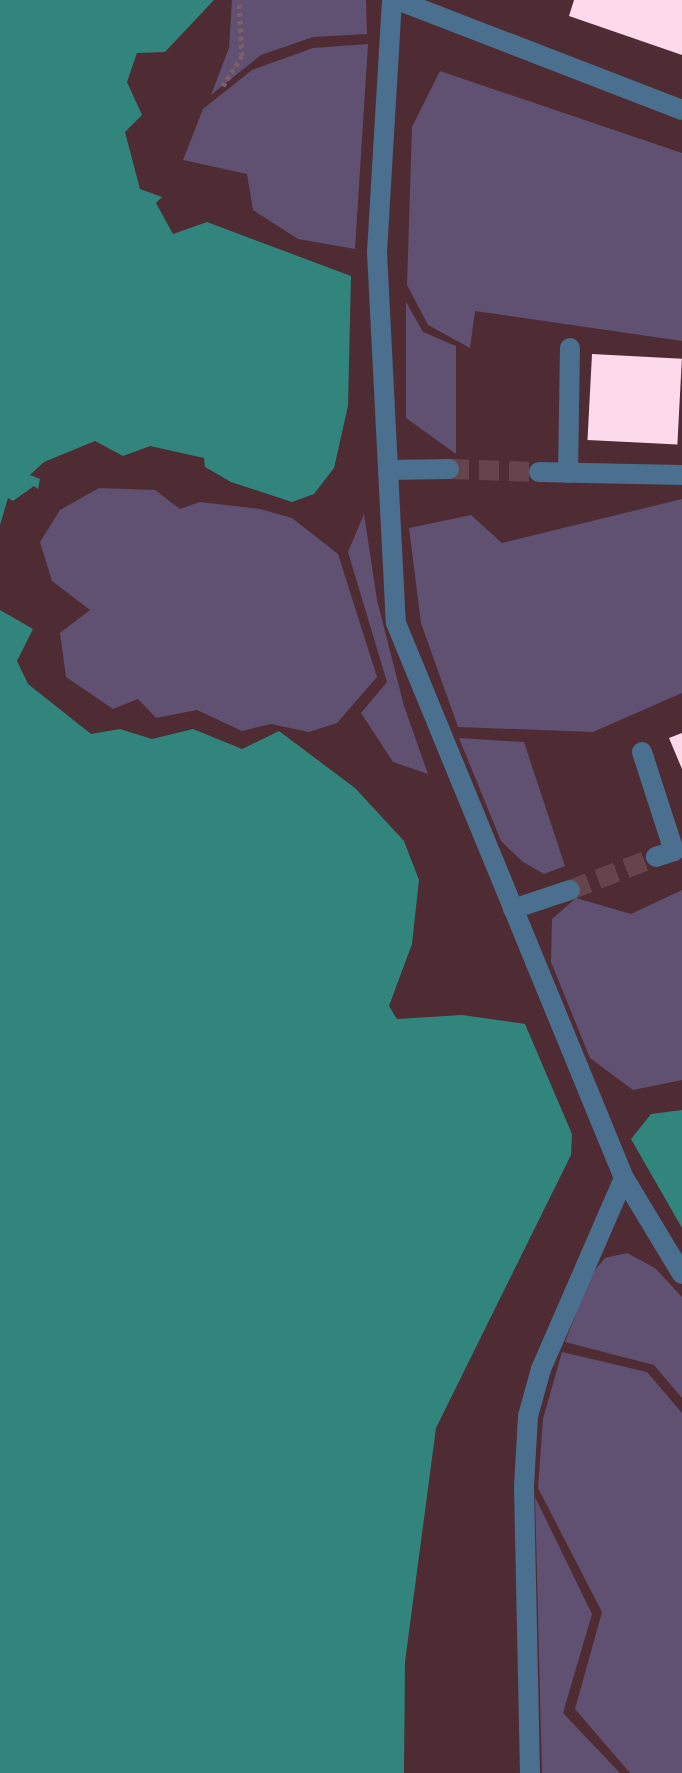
<!DOCTYPE html>
<html>
<head>
<meta charset="utf-8">
<style>
  body { margin:0 }
  #map { position:relative; width:682px; height:1773px; overflow:hidden; background:#4f2b33; font-family:"Asap Condensed",sans-serif }
  div>[style] { position:absolute }
  [style*='--x'] { left:calc(var(--x)*1px); top:calc(var(--y)*1px); width:calc(var(--w)*1px); rotate:calc(var(--a)*1deg) }
  .green>* { inset:0; background:#605071 }
  .water>* { inset:0; background:#31857d }
  .building>* { inset:0; background:#fcd9eb; transform-origin:0 0 }
  .minor-tunnel>* { height:20px; margin-top:-10px; transform-origin:0; background:repeating-linear-gradient(90deg,#66444b 0 20px,transparent 0 30px) }
  .path>* { height:5px; margin-top:-2.5px; transform-origin:0; background:repeating-linear-gradient(90deg,#7f5e65 0 4px,transparent 0 8px) }
  .minor>* { height:20px; margin:-10px; padding:0 10px; transform-origin:10px; border-radius:10px; background:#4b6f8e }
  span { translate:-50% -50%; white-space:nowrap; text-align:center; line-height:1.15; -webkit-text-stroke:8px #2a191d; paint-order:stroke }
</style>
</head>
<body>
<div id="map">
  <div class="green">
    <div style="clip-path:polygon(232px 0,366px 0,367px 34px,313px 37px,261px 55px,211px 95px,229px 48px)"></div>
    <div style="clip-path:polygon(368px 44px,355px 249px,298px 239px,253px 210px,247px 174px,183px 160px,203px 109px,252px 70px,313px 48px)"></div>
    <div style="clip-path:polygon(440px 71px,682px 153px,682px 341px,475px 311px,470px 348px,428px 325px,407px 285px,412px 127px)"></div>
    <div style="clip-path:polygon(406px 302px,423px 332px,456px 346px,456px 454px,406px 418px)"></div>
    <div style="clip-path:polygon(99px 488px,155px 490px,180px 509px,200px 502px,260px 509px,292px 518px,338px 554px,377px 677px,337px 723px,309px 732px,271px 724px,242px 731px,197px 710px,156px 718px,138px 699px,113px 709px,66px 677px,60px 633px,90px 610px,52px 581px,40px 542px,60px 510px)"></div>
    <div style="clip-path:polygon(682px 499px,682px 693px,593px 732px,458px 727px,421px 623px,409px 528px,471px 515px,502px 543px)"></div>
    <div style="clip-path:polygon(364px 514px,377px 600px,404px 706px,428px 774px,393px 762px,361px 713px,387px 682px,348px 552px)"></div>
    <div style="clip-path:polygon(459px 738px,524px 742px,565px 866px,544px 874px,523px 862px,501px 841px)"></div>
    <div style="clip-path:polygon(682px 890px,682px 1080px,633px 1090px,590px 1058px,551px 962px,552px 919px,576px 898px,631px 914px)"></div>
    <div style="clip-path:polygon(627px 1253px,655px 1268px,682px 1297px,682px 1398px,654px 1365px,565px 1342px,590px 1276px,605px 1258px)"></div>
    <div style="clip-path:polygon(562px 1352px,647px 1372px,682px 1413px,682px 1773px,630px 1773px,575px 1709px,602px 1612px,538px 1488px,543px 1419px)"></div>
    <div style="clip-path:polygon(535px 1497px,592px 1614px,563px 1713px,620px 1773px,542px 1773px)"></div>
  </div>
  <div class="water">
    <div style="clip-path:polygon(0 0,214px 0,165px 52px,137px 53px,127px 82px,142px 115px,125px 132px,140px 189px,162px 197px,156px 203px,173px 234px,207px 222px,351px 276px,348px 406px,334px 468px,314px 494px,292px 502px,231px 482px,205px 467px,204px 458px,150px 446px,123px 456px,95px 441px,44px 462px,30px 475px,40px 479px,38px 489px,34px 486px,13px 501px,8px 498px,0 525px)"></div>
    <div style="clip-path:polygon(0 610px,33px 629px,17px 661px,28px 684px,91px 734px,120px 729px,152px 739px,193px 729px,242px 749px,279px 731px,355px 788px,404px 841px,419px 880px,412px 944px,389px 1006px,397px 1019px,462px 1015px,525px 1024px,572px 1134px,571px 1155px,436px 1428px,405px 1662px,404px 1773px,0 1773px)"></div>
    <div style="clip-path:polygon(682px 1110px,682px 1228px,631px 1139px,651px 1114px)"></div>
  </div>
  <div class="building">
    <div style="clip-path:polygon(574px 0,682px 0,682px 55px,569px 16px)"></div>
    <div style="left:592px;top:354px;width:90px;height:86px;rotate:3deg"></div>
    <div style="clip-path:polygon(682px 733px,682px 769px,669px 738px)"></div>
  </div>
  <div class="minor-tunnel">
    <div style="--x:449;--y:469;--w:90;--a:1.9"></div>
    <div style="--x:570;--y:890;--w:92;--a:-21"></div>
  </div>
  <div class="path">
    <div style="--x:223;--y:86;--w:36;--a:-58"></div>
    <div style="--x:242;--y:56;--w:56;--a:-93.1"></div>
  </div>
  <div class="minor">
    <div style="--x:392;--y:0;--w:252;--a:93.4"></div>
    <div style="--x:377;--y:252;--w:371;--a:87.1"></div>
    <div style="--x:396;--y:623;--w:600;--a:67.67"></div>
    <div style="--x:624;--y:1178;--w:112;--a:58.9"></div>
    <div style="--x:397;--y:0;--w:305;--a:21.1"></div>
    <div style="--x:389;--y:470;--w:60;--a:-1"></div>
    <div style="--x:539;--y:472;--w:143;--a:1.2"></div>
    <div style="--x:568;--y:473;--w:125;--a:-89.1"></div>
    <div style="--x:642;--y:752;--w:104;--a:72.1"></div>
    <div style="--x:674;--y:851;--w:19;--a:162"></div>
    <div style="--x:513;--y:909;--w:60;--a:-18.4"></div>
    <div style="--x:530;--y:1773;--w:287;--a:-91.2"></div>
    <div style="--x:524;--y:1486;--w:70;--a:-86.7"></div>
    <div style="--x:528;--y:1416;--w:49;--a:-74.5"></div>
    <div style="--x:541;--y:1369;--w:208;--a:-66.5"></div>
  </div>
</div>
</body>
</html>
